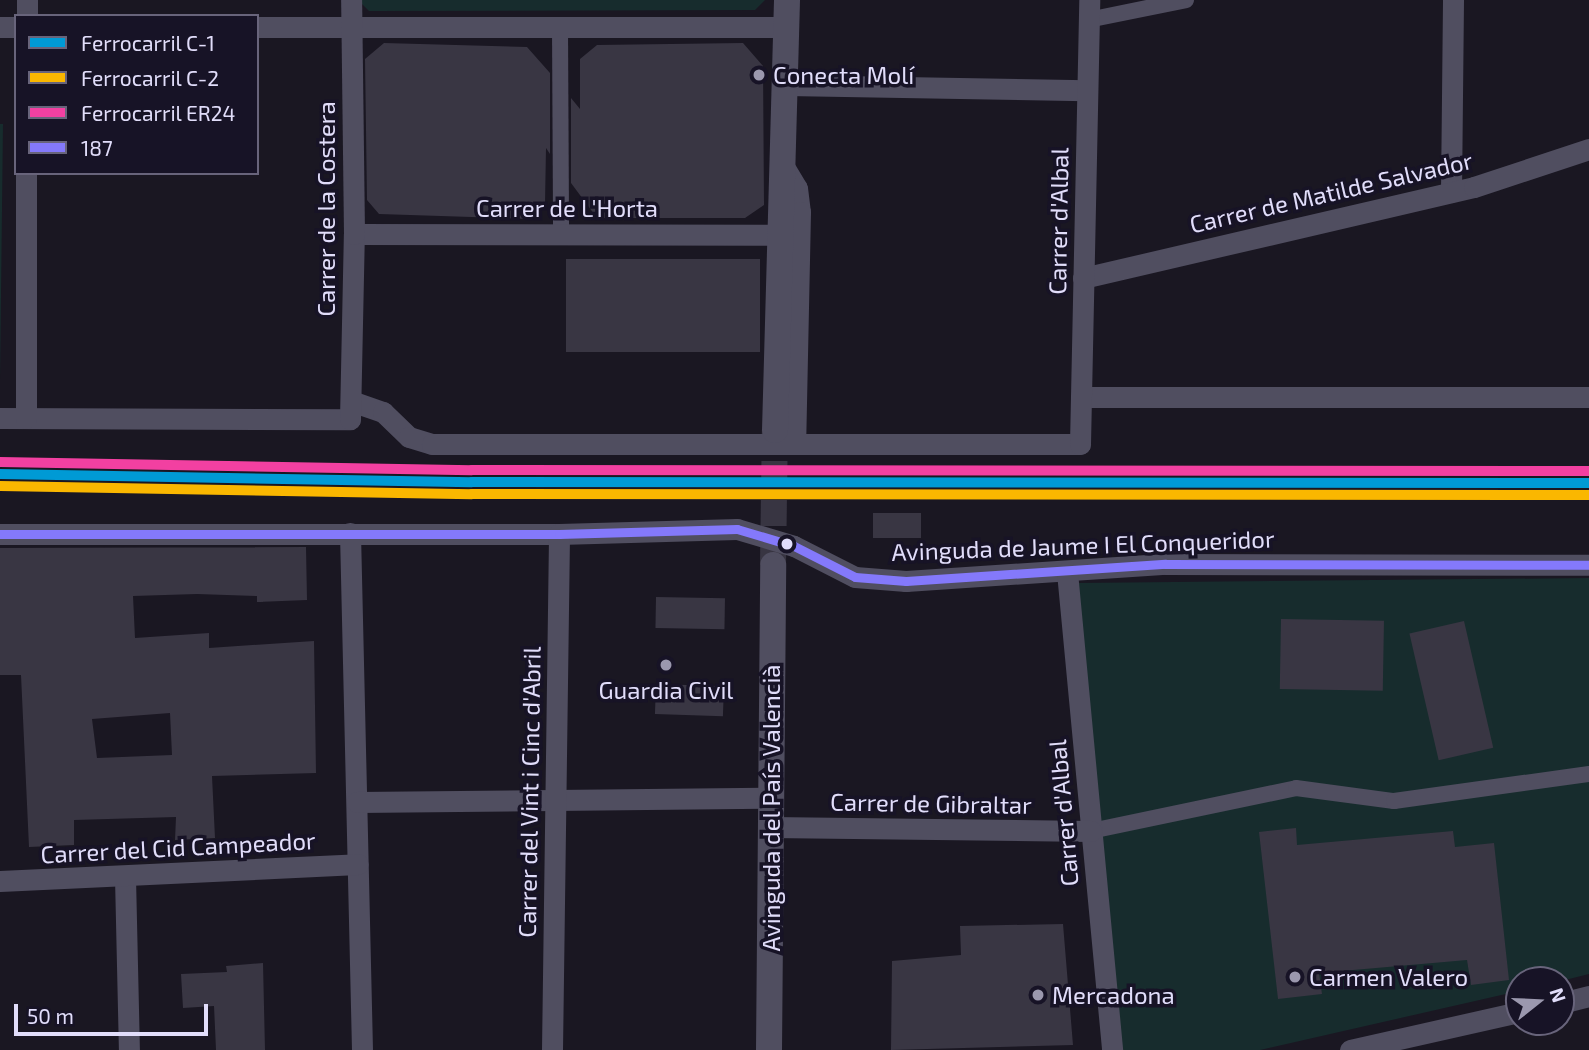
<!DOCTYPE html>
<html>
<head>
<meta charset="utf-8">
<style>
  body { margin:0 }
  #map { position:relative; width:1589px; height:1050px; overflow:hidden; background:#1a1722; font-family:"Exo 2",sans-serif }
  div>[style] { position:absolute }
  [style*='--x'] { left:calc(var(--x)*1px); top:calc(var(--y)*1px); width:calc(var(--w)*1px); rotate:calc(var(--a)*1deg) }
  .green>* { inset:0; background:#172c2d }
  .building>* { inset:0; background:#393643; transform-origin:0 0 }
  .tertiary-tunnel>* { height:26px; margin-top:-13px; transform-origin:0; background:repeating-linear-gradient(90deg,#383542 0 26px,transparent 0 39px) }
  .pedestrian>* { height:16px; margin:-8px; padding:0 8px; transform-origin:8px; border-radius:8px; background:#504e60 }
  .minor>* { height:21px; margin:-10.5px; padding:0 10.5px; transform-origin:10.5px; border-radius:10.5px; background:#504e60 }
  .tertiary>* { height:26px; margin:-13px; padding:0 13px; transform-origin:13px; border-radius:13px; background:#504e60 }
  .bus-1>* { height:9px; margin:-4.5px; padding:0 4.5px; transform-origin:4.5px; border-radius:4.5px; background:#8479fb }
  .rail-1>* { height:10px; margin:-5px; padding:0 5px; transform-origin:5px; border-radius:5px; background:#009ad5 }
  .rail-2>* { height:10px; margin:-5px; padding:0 5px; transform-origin:5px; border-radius:5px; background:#fab700 }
  .rail-3>* { height:10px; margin:-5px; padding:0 5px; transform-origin:5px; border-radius:5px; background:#f240a1 }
  .dots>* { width:19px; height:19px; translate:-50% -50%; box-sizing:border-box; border:4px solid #171326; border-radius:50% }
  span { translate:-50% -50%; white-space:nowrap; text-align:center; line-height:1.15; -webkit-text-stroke:7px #171326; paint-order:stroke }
  .poi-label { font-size:24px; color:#e1ddfa }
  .left { translate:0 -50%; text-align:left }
  .street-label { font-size:24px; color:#e1ddfa }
  .legend { position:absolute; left:14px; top:14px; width:245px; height:161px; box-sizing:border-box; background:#171326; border:2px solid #68647b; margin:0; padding:9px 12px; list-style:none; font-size:21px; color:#e1ddfa }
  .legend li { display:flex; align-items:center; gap:14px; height:35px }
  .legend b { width:35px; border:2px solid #68647b }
  .north { position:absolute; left:1505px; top:966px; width:70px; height:70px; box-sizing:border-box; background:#171326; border:2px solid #68647b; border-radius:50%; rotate:72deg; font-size:19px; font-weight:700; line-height:28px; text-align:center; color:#e1ddfa }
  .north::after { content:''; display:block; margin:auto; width:24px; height:32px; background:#9b98ae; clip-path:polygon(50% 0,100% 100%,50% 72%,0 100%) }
  .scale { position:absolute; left:14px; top:1004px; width:194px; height:32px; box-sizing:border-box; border:4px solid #e1ddfa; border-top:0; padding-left:9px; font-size:21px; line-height:24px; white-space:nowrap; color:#e1ddfa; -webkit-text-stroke:5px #171326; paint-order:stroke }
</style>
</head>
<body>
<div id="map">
  <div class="green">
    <div style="clip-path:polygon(358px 0,765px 0,755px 10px,369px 11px)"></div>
    <div style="clip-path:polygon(0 124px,3px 124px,0 382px)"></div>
    <div style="clip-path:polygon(1589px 578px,1589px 974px,1561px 981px,1519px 980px,1519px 991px,1260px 1050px,1115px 1050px,1077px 583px)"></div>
  </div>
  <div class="building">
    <div style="clip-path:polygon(384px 43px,527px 47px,550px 73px,550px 154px,546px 148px,545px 204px,531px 219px,379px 214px,367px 200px,365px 59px)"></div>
    <div style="clip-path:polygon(743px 43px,763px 66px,764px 205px,745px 218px,597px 218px,571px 183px,571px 98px,580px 109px,580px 59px,597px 45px)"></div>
    <div style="left:566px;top:259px;width:194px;height:93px"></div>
    <div style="left:873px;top:513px;width:48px;height:25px"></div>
    <div style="clip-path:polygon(evenodd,306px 547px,307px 600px,257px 602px,257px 596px,197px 594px,133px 596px,135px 638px,209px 633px,209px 648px,314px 641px,316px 773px,212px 776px,215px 838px,175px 840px,176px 817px,74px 820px,74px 845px,29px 847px,21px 675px,0 675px,0 548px,306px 547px,170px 713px,172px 755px,97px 758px,92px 719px,170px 713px)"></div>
    <div style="left:656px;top:597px;width:69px;height:31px;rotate:1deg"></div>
    <div style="left:1281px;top:619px;width:103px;height:70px;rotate:1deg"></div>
    <div style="left:1464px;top:621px;width:130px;height:56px;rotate:77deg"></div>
    <div style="left:656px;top:684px;width:68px;height:30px;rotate:2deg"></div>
    <div style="clip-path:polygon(1296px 828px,1297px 845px,1453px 831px,1455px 847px,1494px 843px,1509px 980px,1471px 985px,1467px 960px,1319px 973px,1322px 994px,1278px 999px,1259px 832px)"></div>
    <div style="clip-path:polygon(1063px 924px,1073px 1045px,891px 1050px,892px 961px,961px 955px,960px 926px)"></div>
    <div style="clip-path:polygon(263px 963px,265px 1050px,216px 1050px,214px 1006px,183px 1008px,181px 974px,227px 972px,226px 966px)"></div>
  </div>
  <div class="tertiary-tunnel">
    <div style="--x:773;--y:565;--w:135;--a:-89.2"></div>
  </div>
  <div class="pedestrian">
    <div style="--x:1088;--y:20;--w:100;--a:-11.5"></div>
    <div style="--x:560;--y:27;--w:208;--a:89.7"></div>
    <div style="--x:1091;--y:831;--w:209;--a:-11.8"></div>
    <div style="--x:1296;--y:788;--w:99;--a:7.6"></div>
    <div style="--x:1394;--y:801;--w:197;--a:-7.9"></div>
  </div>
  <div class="minor">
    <div style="--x:27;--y:16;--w:16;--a:-90"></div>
    <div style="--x:0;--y:27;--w:16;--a:0"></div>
    <div style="--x:257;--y:27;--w:529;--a:0"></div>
    <div style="--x:786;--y:85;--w:300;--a:1"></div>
    <div style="--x:783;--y:165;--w:27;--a:59"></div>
    <div style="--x:797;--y:188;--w:24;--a:83"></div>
    <div style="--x:800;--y:212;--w:232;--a:91.2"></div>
    <div style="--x:1451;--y:192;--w:192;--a:-89.4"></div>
    <div style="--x:354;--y:234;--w:426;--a:0.1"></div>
    <div style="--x:1083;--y:278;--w:401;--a:-13.1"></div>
    <div style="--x:1474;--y:187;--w:121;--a:-18.3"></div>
    <div style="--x:1081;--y:397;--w:508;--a:0"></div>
    <div style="--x:351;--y:401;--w:34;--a:19"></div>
    <div style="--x:383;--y:412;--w:36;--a:44"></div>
    <div style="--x:409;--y:437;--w:24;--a:17"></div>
    <div style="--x:432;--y:444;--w:648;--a:0"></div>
    <div style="--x:1080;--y:444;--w:444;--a:-88.8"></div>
    <div style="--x:0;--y:418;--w:350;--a:0.2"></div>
    <div style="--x:350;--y:419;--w:185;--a:-88.8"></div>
    <div style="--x:354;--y:234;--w:234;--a:-90.7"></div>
    <div style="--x:26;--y:418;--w:245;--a:-90"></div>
    <div style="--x:350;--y:533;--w:517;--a:88.67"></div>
    <div style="--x:0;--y:534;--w:559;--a:0"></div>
    <div style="--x:559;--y:534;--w:178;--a:-1.6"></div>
    <div style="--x:737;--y:529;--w:59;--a:16.6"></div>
    <div style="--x:794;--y:546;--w:68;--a:26.9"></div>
    <div style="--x:855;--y:577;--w:51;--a:4.5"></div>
    <div style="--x:906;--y:581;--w:260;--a:-3.8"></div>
    <div style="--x:1165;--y:564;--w:424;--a:0.1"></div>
    <div style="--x:1067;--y:572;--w:480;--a:84.6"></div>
    <div style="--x:357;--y:802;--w:414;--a:-0.6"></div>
    <div style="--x:770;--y:827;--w:321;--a:0.7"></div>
    <div style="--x:125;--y:877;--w:173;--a:88.7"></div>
    <div style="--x:0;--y:881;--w:358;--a:-2.7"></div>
    <div style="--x:1561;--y:1003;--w:29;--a:-14"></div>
    <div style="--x:552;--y:1050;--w:516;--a:-89.22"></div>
    <div style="--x:1350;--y:1050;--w:173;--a:-12.7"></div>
  </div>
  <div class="tertiary">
    <div style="--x:775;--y:430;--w:430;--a:-88.4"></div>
    <div style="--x:769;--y:1050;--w:485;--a:-89.5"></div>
  </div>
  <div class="bus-1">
    <div style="--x:0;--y:534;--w:559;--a:0"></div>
    <div style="--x:559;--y:534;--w:178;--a:-1.6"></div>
    <div style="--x:737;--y:529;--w:59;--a:16.6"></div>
    <div style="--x:794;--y:546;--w:68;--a:26.9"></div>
    <div style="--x:855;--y:577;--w:51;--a:4.5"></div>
    <div style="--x:906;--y:581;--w:260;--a:-3.8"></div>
    <div style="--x:1165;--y:564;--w:424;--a:0.1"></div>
  </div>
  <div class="rail-1">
    <div style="--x:0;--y:474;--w:472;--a:1"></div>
    <div style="--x:472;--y:482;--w:1117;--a:0.05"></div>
  </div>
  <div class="rail-2">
    <div style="--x:0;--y:486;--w:472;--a:1"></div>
    <div style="--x:472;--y:494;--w:1117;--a:0.05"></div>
  </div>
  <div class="rail-3">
    <div style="--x:0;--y:462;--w:472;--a:1"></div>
    <div style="--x:472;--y:470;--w:1117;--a:0.05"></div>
  </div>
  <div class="dots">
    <div style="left:759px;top:75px;background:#9b98ae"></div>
    <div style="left:787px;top:544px;background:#e1ddfa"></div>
    <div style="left:666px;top:665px;background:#9b98ae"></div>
    <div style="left:1295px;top:977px;background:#9b98ae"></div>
    <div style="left:1038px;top:995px;background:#9b98ae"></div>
  </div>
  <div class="poi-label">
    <span class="left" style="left:773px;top:75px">Conecta Molí</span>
    <span style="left:666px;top:690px">Guardia Civil</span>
    <span class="left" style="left:1309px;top:977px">Carmen Valero</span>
    <span class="left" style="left:1052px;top:995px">Mercadona</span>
  </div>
  <div class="street-label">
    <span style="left:1331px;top:192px;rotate:-13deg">Carrer de Matilde Salvador</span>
    <span style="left:567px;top:208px">Carrer de L'Horta</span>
    <span style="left:326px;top:209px;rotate:-90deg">Carrer de la Costera</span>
    <span style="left:1058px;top:221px;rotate:-89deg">Carrer d'Albal</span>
    <span style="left:1083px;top:545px;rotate:-2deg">Avinguda de Jaume I El Conqueridor</span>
    <span style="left:529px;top:792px;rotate:-89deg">Carrer del Vint i Cinc d'Abril</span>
    <span style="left:931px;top:803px;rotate:1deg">Carrer de Gibraltar</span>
    <span style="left:771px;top:808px;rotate:-90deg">Avinguda del País Valencià</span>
    <span style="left:1063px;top:813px;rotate:-95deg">Carrer d'Albal</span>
    <span style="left:178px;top:847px;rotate:-3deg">Carrer del Cid Campeador</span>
  </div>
  <ul class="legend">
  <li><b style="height:9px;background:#009ad5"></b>Ferrocarril C-1</li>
  <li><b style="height:9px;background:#fab700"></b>Ferrocarril C-2</li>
  <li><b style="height:9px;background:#f240a1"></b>Ferrocarril ER24</li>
  <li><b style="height:9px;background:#8479fb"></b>187</li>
  </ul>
  <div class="north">N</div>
  <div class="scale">50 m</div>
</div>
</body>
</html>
